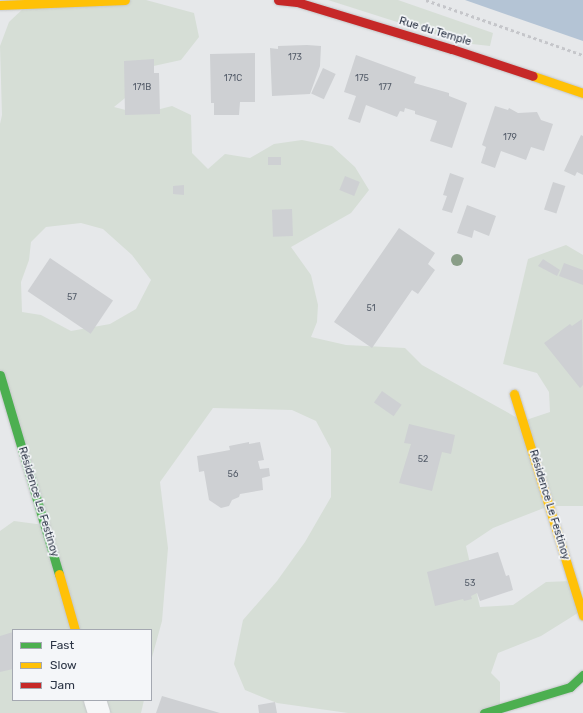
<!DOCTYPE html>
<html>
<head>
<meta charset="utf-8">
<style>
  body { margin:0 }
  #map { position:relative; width:583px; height:713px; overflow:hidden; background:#e6e8ea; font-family:Rubik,sans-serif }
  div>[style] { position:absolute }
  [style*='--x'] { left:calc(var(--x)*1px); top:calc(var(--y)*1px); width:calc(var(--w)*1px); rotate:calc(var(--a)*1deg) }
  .green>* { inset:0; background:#d6ded6 }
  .water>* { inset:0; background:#b4c4d5 }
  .building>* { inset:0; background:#ced0d3; transform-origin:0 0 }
  .path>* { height:2.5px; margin-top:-1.25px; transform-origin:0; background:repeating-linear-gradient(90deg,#c5c6ca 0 3px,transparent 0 6px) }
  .roads { filter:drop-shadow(0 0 1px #c4c6c8) drop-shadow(0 0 1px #c4c6c8) }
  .street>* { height:22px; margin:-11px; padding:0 11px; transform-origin:11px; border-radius:11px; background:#f5f6f7 }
  .fast>* { height:9px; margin:-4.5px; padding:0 4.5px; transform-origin:4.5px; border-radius:4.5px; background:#4caf50 }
  .slow>* { height:9px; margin:-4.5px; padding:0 4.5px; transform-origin:4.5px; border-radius:4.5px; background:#ffc107 }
  .jam>* { height:9px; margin:-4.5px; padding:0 4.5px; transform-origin:4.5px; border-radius:4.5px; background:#c62828 }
  .trees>* { width:12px; height:12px; margin:-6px; border-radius:50%; background:#8a9e88 }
  span { translate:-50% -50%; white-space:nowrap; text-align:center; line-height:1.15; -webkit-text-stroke:3.5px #f4f6f9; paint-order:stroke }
  .number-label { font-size:9px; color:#545c69 }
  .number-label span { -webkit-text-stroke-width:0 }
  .street-label { font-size:11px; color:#2b3445 }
  .legend { position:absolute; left:12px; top:629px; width:140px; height:72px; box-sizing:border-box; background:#f4f6f9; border:1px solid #a4a8b1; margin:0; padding:5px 7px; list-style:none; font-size:12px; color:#2b3445 }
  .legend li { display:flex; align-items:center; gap:8px; height:20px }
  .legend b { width:20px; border:1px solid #a4a8b1 }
</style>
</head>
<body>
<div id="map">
  <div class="green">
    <div style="clip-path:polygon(evenodd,125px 0,146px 0,194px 13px,199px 37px,181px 60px,149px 67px,135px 90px,114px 107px,141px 114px,172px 106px,191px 115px,192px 153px,208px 169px,225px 154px,250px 158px,274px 144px,302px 140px,332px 146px,355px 167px,369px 190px,351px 213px,291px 247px,311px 275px,318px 305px,317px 322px,311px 337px,346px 345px,405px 348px,422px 365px,523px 421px,550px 412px,549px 392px,537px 373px,503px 364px,528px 259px,566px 245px,583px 255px,583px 506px,549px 506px,493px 528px,466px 546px,480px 607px,513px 605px,546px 582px,572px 581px,581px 611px,541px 636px,498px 653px,491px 673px,500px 682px,500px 708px,484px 713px,348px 713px,277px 703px,245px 690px,234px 664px,243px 620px,277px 581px,305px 542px,331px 497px,331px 449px,316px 421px,292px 410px,213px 408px,160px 482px,168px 548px,162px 621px,151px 661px,151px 630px,13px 630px,13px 700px,144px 700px,141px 713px,0 713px,0 531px,14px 521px,44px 525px,0 375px,0 124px,2px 115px,0 46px,9px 22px,26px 6px,125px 0,81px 223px,103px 229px,132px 255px,151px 280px,136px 309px,110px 324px,71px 331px,41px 315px,22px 312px,21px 282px,29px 260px,31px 242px,46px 227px,81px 223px)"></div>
    <div style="clip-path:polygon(328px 0,398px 0,493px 33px,490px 46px,463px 43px)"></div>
  </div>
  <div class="water">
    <div style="clip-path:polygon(465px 0,583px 0,583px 41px)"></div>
  </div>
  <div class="building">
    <div style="clip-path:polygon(307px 45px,321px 46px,320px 66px,310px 94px,272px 96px,270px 48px,278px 49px,278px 46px)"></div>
    <div style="clip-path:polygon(255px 53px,255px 102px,240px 102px,239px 115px,214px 115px,214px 103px,211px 103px,210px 54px)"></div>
    <div style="clip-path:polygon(356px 55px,416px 77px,414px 83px,449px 93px,449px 96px,467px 103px,452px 148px,430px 141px,437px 121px,415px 114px,415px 111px,405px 108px,404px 112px,400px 111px,397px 117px,366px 105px,360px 123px,348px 119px,356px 96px,344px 92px)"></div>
    <div style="clip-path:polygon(154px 59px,154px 73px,159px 73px,160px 114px,125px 115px,124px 61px)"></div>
    <div style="left:323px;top:68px;width:14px;height:28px;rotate:25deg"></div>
    <div style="clip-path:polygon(495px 106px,508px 110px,509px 108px,518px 113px,537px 112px,541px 120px,553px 124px,544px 151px,531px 147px,526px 160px,501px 151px,495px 168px,481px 163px,486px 147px,482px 145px)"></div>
    <div style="clip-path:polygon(581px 135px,583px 136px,583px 175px,577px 172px,575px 176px,564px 171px)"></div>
    <div style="left:281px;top:157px;width:8px;height:13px;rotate:90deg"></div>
    <div style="clip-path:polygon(450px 173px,464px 178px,452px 213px,442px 210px,447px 196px,443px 195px)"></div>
    <div style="left:345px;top:176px;width:16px;height:15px;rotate:22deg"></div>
    <div style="left:553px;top:182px;width:13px;height:29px;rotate:18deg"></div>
    <div style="clip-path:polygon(184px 185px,184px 195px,173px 194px,173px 186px)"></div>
    <div style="clip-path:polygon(467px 205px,496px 216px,489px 236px,474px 230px,472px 238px,457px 233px)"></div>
    <div style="left:292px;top:209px;width:27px;height:20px;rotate:88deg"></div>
    <div style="clip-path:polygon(399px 228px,435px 253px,428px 264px,435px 270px,418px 294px,412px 290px,372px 348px,334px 322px)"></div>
    <div style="left:50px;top:258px;width:76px;height:40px;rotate:34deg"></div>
    <div style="clip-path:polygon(543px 259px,560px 270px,557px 276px,538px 266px)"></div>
    <div style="clip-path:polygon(564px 263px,583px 270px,583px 285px,559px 276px)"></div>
    <div style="clip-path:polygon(582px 319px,583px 385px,580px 388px,544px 343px,570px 324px,572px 326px)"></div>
    <div style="left:382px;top:391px;width:24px;height:14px;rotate:35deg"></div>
    <div style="clip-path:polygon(409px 424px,455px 435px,451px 454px,442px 452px,432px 491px,399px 483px,411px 444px,404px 443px)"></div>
    <div style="clip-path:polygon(249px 442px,249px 444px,260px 442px,264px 460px,258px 461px,260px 469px,269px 468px,270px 476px,262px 478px,263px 490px,240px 494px,239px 497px,232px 500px,229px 506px,221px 508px,209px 500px,204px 471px,199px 472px,197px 456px,230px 450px,229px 446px)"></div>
    <div style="clip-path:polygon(498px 552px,506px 576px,509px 575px,513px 590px,480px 601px,477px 593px,471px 596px,472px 599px,464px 601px,463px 599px,435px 606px,427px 572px)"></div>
    <div style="clip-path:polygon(13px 632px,13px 669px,0 672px,0 636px)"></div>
    <div style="clip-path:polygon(162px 696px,220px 713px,156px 713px)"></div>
    <div style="clip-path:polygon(275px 702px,277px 713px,259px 713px,258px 705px)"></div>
  </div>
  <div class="path">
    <div style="--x:426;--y:0;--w:166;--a:19.3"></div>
  </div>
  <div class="roads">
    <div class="street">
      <div style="--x:95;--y:700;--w:14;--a:73"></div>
    </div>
    <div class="fast">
      <div style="--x:0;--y:375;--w:208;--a:73.5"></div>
      <div style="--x:484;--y:713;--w:90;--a:-16.8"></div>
      <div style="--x:570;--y:687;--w:18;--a:-43"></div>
    </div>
    <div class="slow">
      <div style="--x:0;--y:5;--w:125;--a:-2.3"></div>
      <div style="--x:533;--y:76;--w:53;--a:18.8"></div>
      <div style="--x:514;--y:394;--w:232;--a:72.7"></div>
      <div style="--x:59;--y:574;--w:58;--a:74.1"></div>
    </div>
    <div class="jam">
      <div style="--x:278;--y:0;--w:19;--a:6"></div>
      <div style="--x:297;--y:2;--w:162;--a:16.9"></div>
      <div style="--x:452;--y:49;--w:85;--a:18.4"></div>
    </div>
  </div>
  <div class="trees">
    <div style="left:457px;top:260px"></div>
  </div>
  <div class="number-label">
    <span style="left:295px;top:57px">173</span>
    <span style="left:233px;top:78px">171C</span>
    <span style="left:362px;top:78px">175</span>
    <span style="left:142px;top:87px">171B</span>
    <span style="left:385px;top:87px">177</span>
    <span style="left:510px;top:137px">179</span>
    <span style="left:72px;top:297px">57</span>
    <span style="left:371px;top:308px">51</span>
    <span style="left:423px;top:459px">52</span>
    <span style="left:233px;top:474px">56</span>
    <span style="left:470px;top:583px">53</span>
  </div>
  <div class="street-label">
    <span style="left:435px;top:32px;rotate:17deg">Rue du Temple</span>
    <span style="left:38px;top:502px;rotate:73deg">Résidence Le Festinoy</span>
    <span style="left:549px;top:505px;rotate:73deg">Résidence Le Festinoy</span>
  </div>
  <ul class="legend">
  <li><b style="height:5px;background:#4caf50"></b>Fast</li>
  <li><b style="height:5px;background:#ffc107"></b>Slow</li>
  <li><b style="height:5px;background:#c62828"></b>Jam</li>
  </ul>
</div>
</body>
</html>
